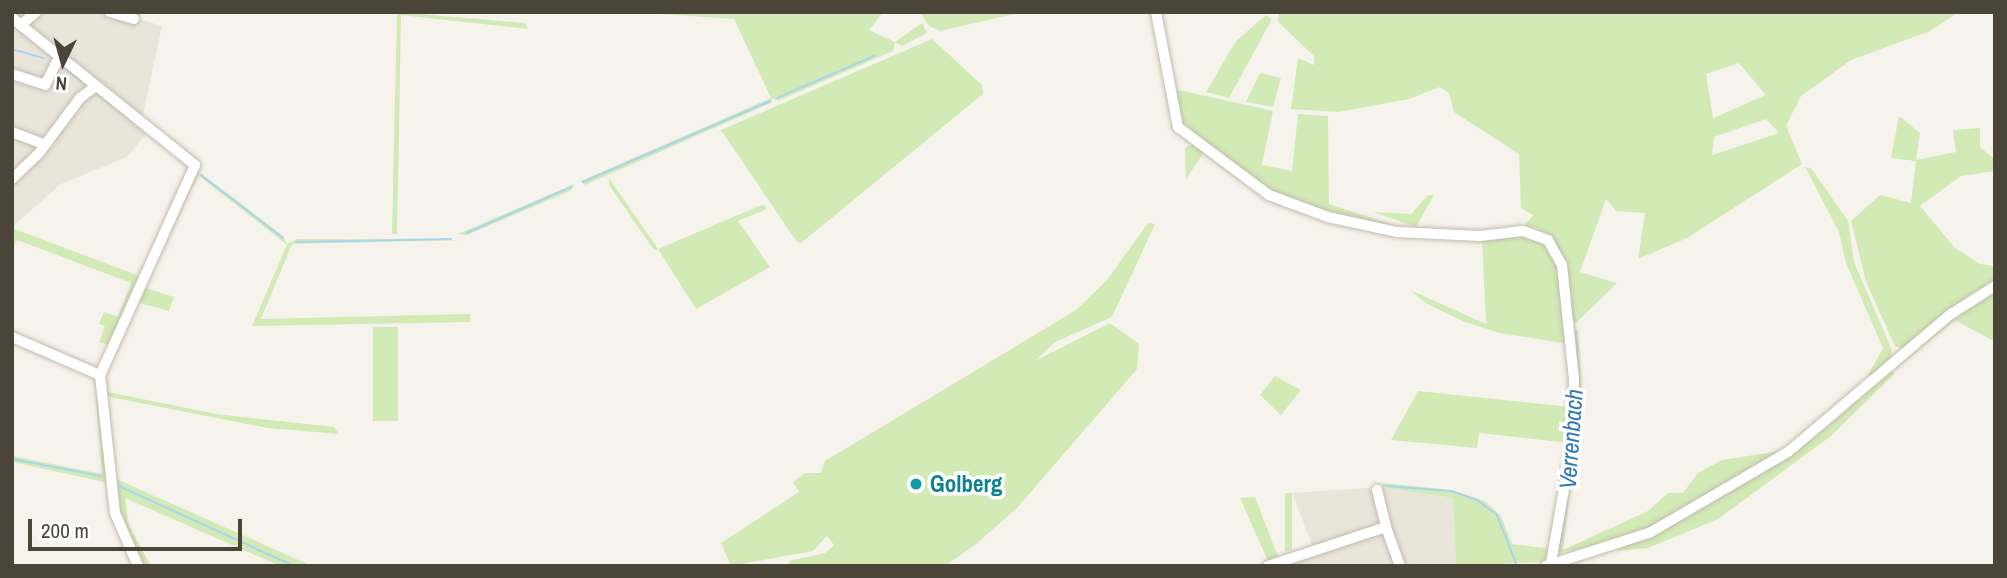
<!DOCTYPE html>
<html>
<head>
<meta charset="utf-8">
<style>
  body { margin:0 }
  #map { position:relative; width:2007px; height:578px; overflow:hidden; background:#f6f3ec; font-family:"Archivo Narrow",sans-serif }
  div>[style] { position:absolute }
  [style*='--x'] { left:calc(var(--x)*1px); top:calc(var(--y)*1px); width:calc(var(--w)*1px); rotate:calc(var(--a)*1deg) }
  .residential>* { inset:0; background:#eae5da }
  .green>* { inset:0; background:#d2eab5; transform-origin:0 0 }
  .stream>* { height:2px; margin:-1px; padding:0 1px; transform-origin:1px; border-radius:1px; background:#a9d4f2 }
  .roads { filter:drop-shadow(0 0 2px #c2bbae) drop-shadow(0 0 2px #c2bbae) }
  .minor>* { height:10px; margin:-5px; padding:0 5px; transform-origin:5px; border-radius:5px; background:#fff }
  .dots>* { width:19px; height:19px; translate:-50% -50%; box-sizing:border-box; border:4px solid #fff; border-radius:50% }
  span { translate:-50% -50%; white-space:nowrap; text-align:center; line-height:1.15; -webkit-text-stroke:7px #fff; paint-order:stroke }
  .culture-label { font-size:23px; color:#0d838f; font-weight:700 }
  .left { translate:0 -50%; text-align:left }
  .water-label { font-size:24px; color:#2e7ab2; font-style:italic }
  .frame { position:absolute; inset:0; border:14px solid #4b4439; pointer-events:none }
  .north { position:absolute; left:28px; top:28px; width:70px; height:70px; -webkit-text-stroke:5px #fff; paint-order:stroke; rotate:185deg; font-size:19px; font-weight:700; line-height:28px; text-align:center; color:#4b4439 }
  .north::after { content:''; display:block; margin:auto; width:24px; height:32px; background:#4b4439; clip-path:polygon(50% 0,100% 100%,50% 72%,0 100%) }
  .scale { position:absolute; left:28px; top:519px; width:214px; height:32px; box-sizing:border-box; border:4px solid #4b4439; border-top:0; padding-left:9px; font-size:21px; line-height:24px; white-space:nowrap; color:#4b4439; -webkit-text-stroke:5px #fff; paint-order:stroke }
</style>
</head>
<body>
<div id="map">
  <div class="residential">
    <div style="clip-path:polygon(12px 12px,140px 12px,139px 19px,162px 26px,142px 119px,149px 131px,127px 157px,61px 184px,12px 227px)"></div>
    <div style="clip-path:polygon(1382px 487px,1453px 498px,1456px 566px,1256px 566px,1312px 545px,1292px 493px)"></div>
  </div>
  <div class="green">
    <div style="clip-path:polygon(397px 12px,525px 23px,528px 29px,401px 15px,397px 234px,392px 234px)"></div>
    <div style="clip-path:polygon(631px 12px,883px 12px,869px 30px,895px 42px,922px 23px,927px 33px,902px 46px,895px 42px,893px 51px,778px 101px,772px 98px,771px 103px,585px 185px,581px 181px,771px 98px,734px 19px)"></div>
    <div style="clip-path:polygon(920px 12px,1024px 12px,940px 31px,929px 26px)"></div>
    <div style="clip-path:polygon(evenodd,1279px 12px,1959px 12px,1930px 31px,1851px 60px,1801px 96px,1786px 126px,1802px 164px,1687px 238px,1638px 259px,1645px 213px,1616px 211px,1606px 199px,1580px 272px,1617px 283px,1576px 323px,1572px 321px,1550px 238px,1537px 228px,1524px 226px,1533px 215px,1521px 208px,1519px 154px,1454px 112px,1449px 93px,1440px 87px,1409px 99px,1338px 112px,1291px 109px,1298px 58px,1314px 65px,1314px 56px,1278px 22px,1279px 12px,1739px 63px,1766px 95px,1713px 118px,1706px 74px,1739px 63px,1279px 12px,1766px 119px,1779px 133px,1712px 155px,1714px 137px,1766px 119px)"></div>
    <div style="clip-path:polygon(1266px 15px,1272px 19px,1229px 98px,1206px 92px,1236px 41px)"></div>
    <div style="clip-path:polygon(932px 39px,982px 85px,983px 94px,801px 243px,797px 242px,721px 130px)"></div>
    <div style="clip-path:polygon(1260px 73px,1281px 78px,1273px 107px,1246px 102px)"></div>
    <div style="clip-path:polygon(1179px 90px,1273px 111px,1262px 165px,1292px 171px,1298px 114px,1328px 116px,1329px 204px,1415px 232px,1329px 215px,1270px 192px,1181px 127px,1174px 94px)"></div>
    <div style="clip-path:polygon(1899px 116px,1920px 133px,1916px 160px,1956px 152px,1953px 130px,1980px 128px,1980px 147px,1995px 160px,1995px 171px,1961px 176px,1920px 206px,1955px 248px,1980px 264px,1995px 266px,1995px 284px,1904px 349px,1895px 346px,1866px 282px,1851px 221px,1880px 195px,1911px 203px,1916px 161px,1891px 158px)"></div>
    <div style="clip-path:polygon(1192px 144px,1204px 152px,1186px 179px,1185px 148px)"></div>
    <div style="clip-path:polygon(1805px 167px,1811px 168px,1848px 221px,1854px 262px,1891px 348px,1892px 358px,1871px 378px,1868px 375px,1883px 348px,1846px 263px,1839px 232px)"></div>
    <div style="clip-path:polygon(198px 171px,282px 235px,287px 244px,297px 239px,466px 240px,292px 244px,261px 319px,470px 314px,470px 322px,252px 326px,287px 245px,198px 175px,145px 288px,174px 297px,169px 311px,140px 303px,139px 294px)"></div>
    <div style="clip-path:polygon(609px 178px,658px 249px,764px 204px,767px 209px,738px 221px,770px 267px,696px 309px,658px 249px,654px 250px,609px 185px)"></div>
    <div style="clip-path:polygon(574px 184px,572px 190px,467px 235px,458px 234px)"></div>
    <div style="clip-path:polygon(1428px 195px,1434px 195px,1416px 227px,1373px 212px,1411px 214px)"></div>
    <div style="clip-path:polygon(1148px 223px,1155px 224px,1112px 317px,1055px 342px,1035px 361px,1110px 323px,1139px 344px,1137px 369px,1017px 508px,976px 544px,945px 566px,790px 566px,789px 561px,825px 553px,834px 545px,827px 536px,813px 551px,731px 566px,721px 543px,799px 492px,793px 482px,805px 473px,821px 473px,825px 461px,1076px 310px,1107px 280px)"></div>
    <div style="clip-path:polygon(12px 228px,142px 277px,111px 346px,99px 342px,105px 326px,99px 324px,104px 312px,118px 317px,131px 283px,17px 240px,12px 251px)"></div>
    <div style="clip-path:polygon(1523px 233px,1536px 235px,1555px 253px,1569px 344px,1500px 333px,1465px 322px,1427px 304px,1410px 290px,1486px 324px,1482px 238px)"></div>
    <div style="clip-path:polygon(1995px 290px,1995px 342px,1955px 320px,1897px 367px,1900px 360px,1949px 319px,1955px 320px,1957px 312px)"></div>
    <div style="left:373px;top:327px;width:25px;height:94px"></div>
    <div style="clip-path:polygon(1578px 327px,1582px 389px,1563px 550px,1648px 511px,1668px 493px,1683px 493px,1698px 473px,1722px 460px,1787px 450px,1679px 516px,1624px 540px,1557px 553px,1566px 499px)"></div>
    <div style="clip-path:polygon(1891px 370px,1895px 373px,1831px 436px,1718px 519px,1648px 548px,1617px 551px,1789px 454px,1830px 425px)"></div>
    <div style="clip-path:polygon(1275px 376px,1301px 390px,1281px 415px,1260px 395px)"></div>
    <div style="clip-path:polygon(1418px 391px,1571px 407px,1569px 443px,1479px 433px,1477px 448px,1391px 440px)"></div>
    <div style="clip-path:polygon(108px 392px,216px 414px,334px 427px,339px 434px,268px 428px,105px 396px)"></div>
    <div style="clip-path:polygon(96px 397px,101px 398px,109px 483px,12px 462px,12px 456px,102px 474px)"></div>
    <div style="clip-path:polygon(114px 478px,312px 566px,280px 566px,125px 498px,129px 526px,151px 566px,141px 566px,123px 531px)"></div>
    <div style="clip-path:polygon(1382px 483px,1452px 490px,1485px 501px,1501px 516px,1512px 544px,1550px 549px,1545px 562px,1456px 566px,1453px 498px,1382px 487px)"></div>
    <div style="left:1285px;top:493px;width:7px;height:58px"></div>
    <div style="clip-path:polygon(1255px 497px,1278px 557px,1268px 561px,1240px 498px)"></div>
  </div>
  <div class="stream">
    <div style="--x:12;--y:49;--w:33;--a:16"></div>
    <div style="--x:62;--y:66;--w:24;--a:38"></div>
    <div style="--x:95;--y:92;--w:51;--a:37.8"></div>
    <div style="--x:777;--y:98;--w:106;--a:-23.4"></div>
    <div style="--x:201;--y:175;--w:103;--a:37.5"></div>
    <div style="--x:583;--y:182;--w:204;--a:-23.4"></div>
    <div style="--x:467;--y:233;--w:114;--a:-23.9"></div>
    <div style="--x:1554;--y:241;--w:16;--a:60"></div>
    <div style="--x:296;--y:242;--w:155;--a:-1.1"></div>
    <div style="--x:1571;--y:301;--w:19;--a:84"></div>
    <div style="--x:1576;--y:331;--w:37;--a:87"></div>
    <div style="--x:12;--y:459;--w:90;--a:10.9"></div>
    <div style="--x:119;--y:486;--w:192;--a:24.6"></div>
    <div style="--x:1386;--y:486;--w:65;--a:4.4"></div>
    <div style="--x:1451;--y:491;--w:28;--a:19"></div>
    <div style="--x:1477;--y:500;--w:25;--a:37"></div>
    <div style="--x:1497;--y:515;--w:55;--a:68.6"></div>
    <div style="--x:1559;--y:548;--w:46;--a:-79.9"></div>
  </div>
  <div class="roads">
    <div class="minor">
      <div style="--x:110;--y:12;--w:25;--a:16"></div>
      <div style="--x:1156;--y:12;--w:117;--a:79.2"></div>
      <div style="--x:1178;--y:127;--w:114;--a:36.8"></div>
      <div style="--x:1269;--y:195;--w:63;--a:20.4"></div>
      <div style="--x:1328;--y:217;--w:71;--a:12.3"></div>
      <div style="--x:1397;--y:232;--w:83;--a:2.8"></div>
      <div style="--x:1480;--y:236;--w:43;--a:-6.6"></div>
      <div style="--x:1523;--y:231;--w:27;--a:20"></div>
      <div style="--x:1548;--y:240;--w:29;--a:61"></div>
      <div style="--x:1562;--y:265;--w:115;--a:84"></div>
      <div style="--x:1574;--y:379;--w:65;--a:91.8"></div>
      <div style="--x:1572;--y:444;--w:121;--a:100"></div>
      <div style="--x:12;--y:18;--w:235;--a:38.8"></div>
      <div style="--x:195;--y:165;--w:230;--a:114.3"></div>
      <div style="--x:100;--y:375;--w:139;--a:83.8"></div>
      <div style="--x:115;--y:513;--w:58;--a:66.5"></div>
      <div style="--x:21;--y:25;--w:20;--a:-41"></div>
      <div style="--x:12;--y:74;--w:35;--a:18"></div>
      <div style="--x:45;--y:85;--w:31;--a:-63"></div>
      <div style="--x:12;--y:132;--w:34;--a:21"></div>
      <div style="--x:12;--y:179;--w:37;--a:-44"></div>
      <div style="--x:39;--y:153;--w:69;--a:-53.3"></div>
      <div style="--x:80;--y:98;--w:20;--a:-37"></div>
      <div style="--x:12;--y:337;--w:96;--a:23.4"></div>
      <div style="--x:1377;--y:490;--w:38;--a:76"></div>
      <div style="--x:1268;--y:566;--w:124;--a:-18.3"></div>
      <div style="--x:1386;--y:527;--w:41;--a:70.3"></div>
      <div style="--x:1546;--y:566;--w:110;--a:-17.9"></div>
      <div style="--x:1651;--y:532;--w:159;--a:-30.3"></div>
      <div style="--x:1788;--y:452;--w:214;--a:-40.3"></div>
      <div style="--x:1951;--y:314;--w:52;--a:-32.5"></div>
    </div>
  </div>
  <div class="dots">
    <div style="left:916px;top:484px;background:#0f9aa8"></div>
  </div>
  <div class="culture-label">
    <span class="left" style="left:930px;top:484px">Golberg</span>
  </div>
  <div class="water-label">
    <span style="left:1571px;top:439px;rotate:-86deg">Verrenbach</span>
  </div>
  <div class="frame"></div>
  <div class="north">N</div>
  <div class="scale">200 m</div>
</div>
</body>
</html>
